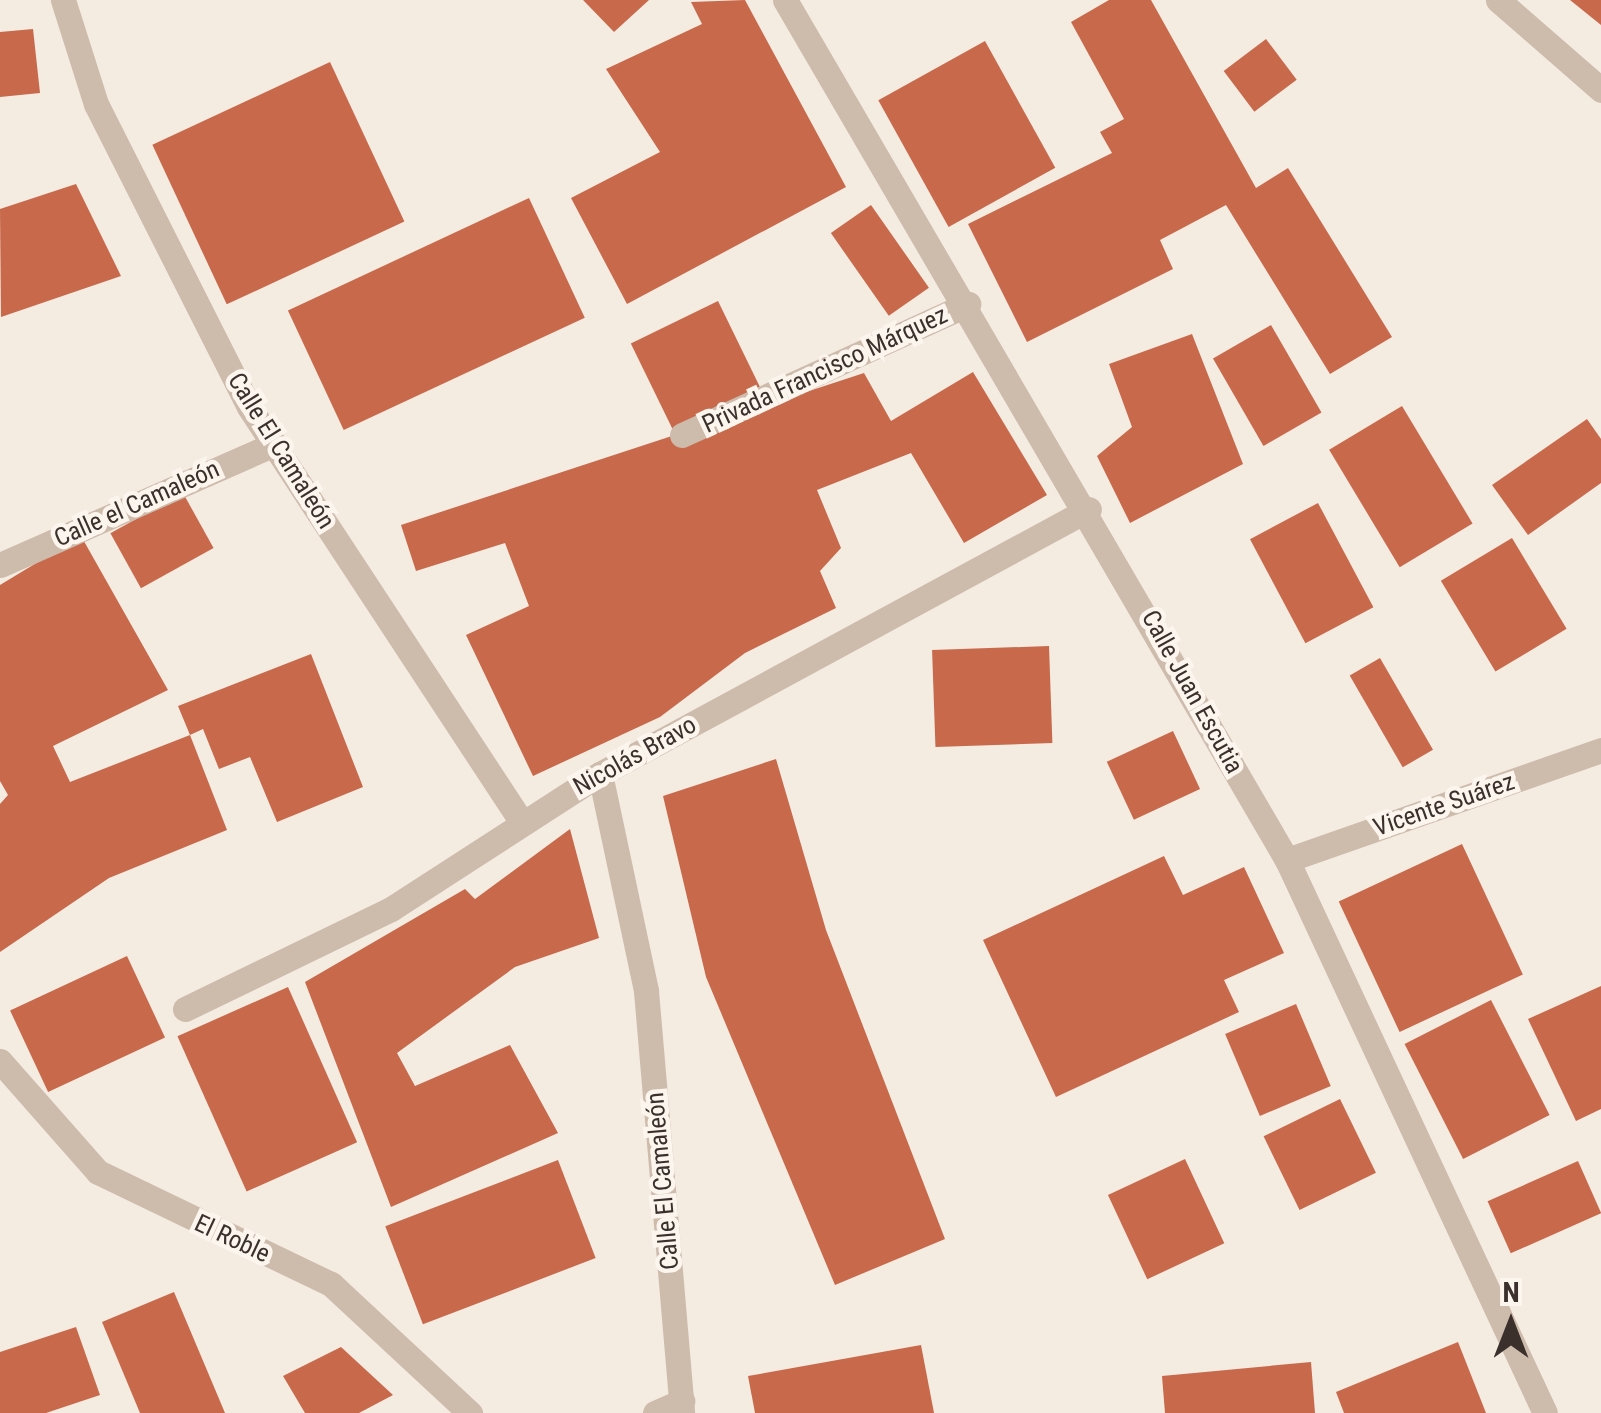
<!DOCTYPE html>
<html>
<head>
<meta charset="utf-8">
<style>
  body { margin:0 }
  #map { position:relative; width:1601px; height:1413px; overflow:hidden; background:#f4ebe1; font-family:"Roboto Condensed",sans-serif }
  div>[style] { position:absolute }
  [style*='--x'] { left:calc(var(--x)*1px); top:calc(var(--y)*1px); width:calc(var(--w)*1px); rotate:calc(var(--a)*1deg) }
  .building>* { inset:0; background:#c8694b; transform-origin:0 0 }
  .minor>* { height:25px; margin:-12.5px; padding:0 12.5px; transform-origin:12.5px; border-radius:12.5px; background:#cdbbac }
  span { translate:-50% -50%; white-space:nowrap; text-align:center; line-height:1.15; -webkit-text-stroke:9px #fbf5ee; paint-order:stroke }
  .street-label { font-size:25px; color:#3b302b }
  .north { position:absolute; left:1461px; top:1273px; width:100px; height:100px; -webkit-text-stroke:8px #fbf5ee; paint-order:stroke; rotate:0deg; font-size:28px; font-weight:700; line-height:40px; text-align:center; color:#3b302b }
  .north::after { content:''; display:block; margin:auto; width:35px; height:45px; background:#3b302b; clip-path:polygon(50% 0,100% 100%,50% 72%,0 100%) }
</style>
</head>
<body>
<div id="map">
  <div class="building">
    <div style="clip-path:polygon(583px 0,649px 0,614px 32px)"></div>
    <div style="clip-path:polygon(745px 0,846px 187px,627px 304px,571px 198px,660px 152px,606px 69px,702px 24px,691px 2px)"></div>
    <div style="clip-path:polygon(1109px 0,1151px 0,1256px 188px,1288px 168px,1392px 337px,1330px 374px,1226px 205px,1160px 240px,1173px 269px,1027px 342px,968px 224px,1112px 153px,1100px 132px,1124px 119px,1071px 22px)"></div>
    <div style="clip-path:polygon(1570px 0,1601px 0,1601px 25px)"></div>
    <div style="clip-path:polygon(33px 29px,40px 93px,0 97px,0 32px)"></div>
    <div style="left:1266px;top:39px;width:51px;height:53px;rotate:53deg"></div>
    <div style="left:985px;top:41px;width:145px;height:122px;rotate:61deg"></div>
    <div style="left:330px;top:62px;width:176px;height:196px;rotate:65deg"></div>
    <div style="clip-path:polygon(76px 184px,121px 276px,1px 317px,0 209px)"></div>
    <div style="left:529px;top:198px;width:132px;height:266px;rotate:65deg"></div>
    <div style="left:871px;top:205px;width:101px;height:49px;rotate:55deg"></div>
    <div style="left:718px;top:301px;width:104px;height:97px;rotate:64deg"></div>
    <div style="left:1271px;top:325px;width:101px;height:67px;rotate:60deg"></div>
    <div style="clip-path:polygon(1192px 334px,1243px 464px,1130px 523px,1097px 456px,1132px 427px,1109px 364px)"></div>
    <div style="clip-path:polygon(973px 372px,1047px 495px,964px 543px,911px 453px,817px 490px,841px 548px,820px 571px,836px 608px,745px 653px,660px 717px,533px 776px,466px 635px,529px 606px,505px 543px,416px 571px,401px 525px,864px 373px,891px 421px)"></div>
    <div style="left:1402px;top:406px;width:137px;height:85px;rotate:59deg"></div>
    <div style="clip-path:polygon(1587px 419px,1601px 439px,1601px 483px,1528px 535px,1492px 485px)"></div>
    <div style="left:183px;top:493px;width:63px;height:83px;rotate:61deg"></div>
    <div style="left:1318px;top:503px;width:118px;height:77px;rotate:62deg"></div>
    <div style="clip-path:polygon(81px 536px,168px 690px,53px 746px,70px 782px,190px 735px,227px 830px,109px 878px,0 952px,0 804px,8px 795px,0 781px,0 585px)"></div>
    <div style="left:1512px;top:538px;width:106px;height:83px;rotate:59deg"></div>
    <div style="left:1049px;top:646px;width:97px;height:117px;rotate:88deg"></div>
    <div style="clip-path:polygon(311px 654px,363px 787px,277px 822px,250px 757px,219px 769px,203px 729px,190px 735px,178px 706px)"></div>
    <div style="left:1380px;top:658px;width:106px;height:35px;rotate:60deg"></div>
    <div style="left:1173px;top:731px;width:64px;height:73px;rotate:65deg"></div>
    <div style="clip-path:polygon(776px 759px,826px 930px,945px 1239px,835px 1285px,706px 977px,663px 796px)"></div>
    <div style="clip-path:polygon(570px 829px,599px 938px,515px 967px,397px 1053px,415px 1086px,510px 1045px,558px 1133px,391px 1207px,305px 982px,465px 889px,475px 899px)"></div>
    <div style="left:1462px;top:844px;width:144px;height:136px;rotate:65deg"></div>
    <div style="clip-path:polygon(1164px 856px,1183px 895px,1244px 867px,1284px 953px,1224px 980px,1239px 1012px,1056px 1097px,983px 940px)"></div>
    <div style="left:127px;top:956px;width:90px;height:129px;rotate:65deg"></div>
    <div style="clip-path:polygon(1601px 986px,1601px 1109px,1576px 1121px,1528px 1019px)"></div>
    <div style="left:288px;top:987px;width:170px;height:121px;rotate:66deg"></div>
    <div style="left:1491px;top:1000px;width:129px;height:97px;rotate:63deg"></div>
    <div style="left:1296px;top:1004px;width:89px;height:77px;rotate:67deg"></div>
    <div style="left:1340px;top:1099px;width:82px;height:85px;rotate:64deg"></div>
    <div style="left:1185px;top:1159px;width:93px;height:85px;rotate:65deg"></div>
    <div style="left:558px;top:1160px;width:105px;height:185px;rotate:69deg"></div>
    <div style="left:1578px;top:1161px;width:57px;height:99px;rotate:66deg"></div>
    <div style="clip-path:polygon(174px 1292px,225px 1413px,140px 1413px,102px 1322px)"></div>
    <div style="clip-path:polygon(76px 1327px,100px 1395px,46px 1413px,0 1413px,0 1352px)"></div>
    <div style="clip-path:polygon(1458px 1342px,1486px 1413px,1344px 1413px,1336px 1392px)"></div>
    <div style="clip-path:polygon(921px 1345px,934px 1413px,755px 1413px,748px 1376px)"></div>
    <div style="clip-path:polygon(341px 1347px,393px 1395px,359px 1413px,305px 1413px,283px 1376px)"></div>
    <div style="clip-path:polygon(1311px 1362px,1315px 1413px,1165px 1413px,1162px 1376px)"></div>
  </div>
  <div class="minor">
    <div style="--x:63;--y:0;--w:109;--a:72.4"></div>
    <div style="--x:96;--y:104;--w:339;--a:63.2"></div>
    <div style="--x:249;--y:407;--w:497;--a:56.7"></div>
    <div style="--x:785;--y:0;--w:996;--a:59.73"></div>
    <div style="--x:1287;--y:860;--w:610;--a:64.99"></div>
    <div style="--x:1498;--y:0;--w:137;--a:41.1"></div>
    <div style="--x:682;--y:435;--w:315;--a:-24.6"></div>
    <div style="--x:0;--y:565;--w:300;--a:-23.8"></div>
    <div style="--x:600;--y:774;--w:222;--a:78"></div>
    <div style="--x:646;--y:991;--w:424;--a:85.1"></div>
    <div style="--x:1287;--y:860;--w:333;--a:-19.3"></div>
    <div style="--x:185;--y:1009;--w:229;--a:-25.9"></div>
    <div style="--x:391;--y:909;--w:249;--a:-32.9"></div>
    <div style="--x:600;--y:774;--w:556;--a:-28.45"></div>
    <div style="--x:0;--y:1061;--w:148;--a:48.6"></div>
    <div style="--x:98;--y:1172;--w:259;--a:25.7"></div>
    <div style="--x:331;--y:1284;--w:190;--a:42.9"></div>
    <div style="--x:655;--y:1413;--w:30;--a:-24"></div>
  </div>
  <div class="street-label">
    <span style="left:825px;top:370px;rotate:-25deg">Privada Francisco Márquez</span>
    <span style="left:281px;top:451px;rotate:58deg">Calle El Camaleón</span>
    <span style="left:137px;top:504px;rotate:-24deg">Calle el Camaleón</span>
    <span style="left:1192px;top:692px;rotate:61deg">Calle Juan Escutia</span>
    <span style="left:635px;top:756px;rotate:-29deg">Nicolás Bravo</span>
    <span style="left:1444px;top:805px;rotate:-19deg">Vicente Suárez</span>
    <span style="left:663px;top:1181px;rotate:-95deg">Calle El Camaleón</span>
    <span style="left:232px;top:1239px;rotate:25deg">El Roble</span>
  </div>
  <div class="north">N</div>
</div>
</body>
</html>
